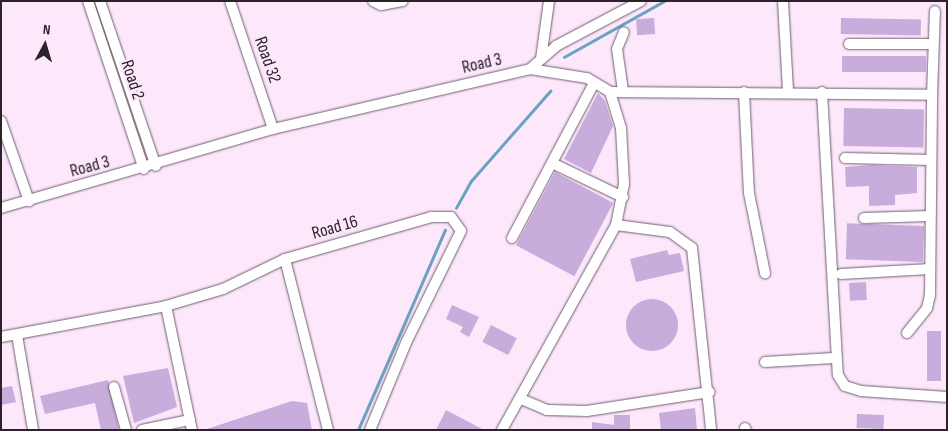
<!DOCTYPE html>
<html>
<head>
<meta charset="utf-8">
<style>
  body { margin:0 }
  #map { position:relative; width:948px; height:431px; overflow:hidden; background:#fce7fb; font-family:"Sofia Sans Condensed",sans-serif }
  div>[style] { position:absolute }
  [style*='--x'] { left:calc(var(--x)*1px); top:calc(var(--y)*1px); width:calc(var(--w)*1px); rotate:calc(var(--a)*1deg) }
  .stream>* { height:2.5px; margin:-1.25px; padding:0 1.25px; transform-origin:1.25px; border-radius:1.25px; background:#6ba2bf }
  .building>* { inset:0; background:#c7acdc; transform-origin:0 0 }
  .round { border-radius:50% }
  .roads { filter:drop-shadow(0 0 1px #705d6f) drop-shadow(0 0 1px #705d6f) }
  .minor>* { height:10px; margin:-5px; padding:0 5px; transform-origin:5px; border-radius:5px; background:#fff }
  span { translate:-50% -50%; white-space:nowrap; text-align:center; line-height:1.15; -webkit-text-stroke:5px #fce7fb; paint-order:stroke }
  .street-label { font-size:18px; color:#2a232a }
  .frame { position:absolute; inset:0; border:2px solid #2a232a; pointer-events:none }
  .north { position:absolute; left:20px; top:20px; width:50px; height:50px; -webkit-text-stroke:4px #fce7fb; paint-order:stroke; rotate:6deg; font-size:14px; font-weight:700; line-height:20px; text-align:center; color:#2a232a }
  .north::after { content:''; display:block; margin:auto; width:18px; height:22px; background:#2a232a; clip-path:polygon(50% 0,100% 100%,50% 72%,0 100%) }
</style>
</head>
<body>
<div id="map">
  <div class="stream">
    <div style="--x:564;--y:57;--w:115;--a:-29.2"></div>
    <div style="--x:456;--y:208;--w:31;--a:-61"></div>
    <div style="--x:471;--y:181;--w:120;--a:-48.7"></div>
    <div style="--x:358;--y:430;--w:218;--a:-66.5"></div>
  </div>
  <div class="building">
    <div style="left:654px;top:18px;width:16px;height:18px;rotate:86deg"></div>
    <div style="left:841px;top:18px;width:80px;height:16px;rotate:1deg"></div>
    <div style="left:926px;top:56px;width:16px;height:84px;rotate:90deg"></div>
    <div style="clip-path:polygon(598px 93px,605px 101px,613px 126px,591px 173px,564px 159px)"></div>
    <div style="left:844px;top:108px;width:80px;height:38px;rotate:1deg"></div>
    <div style="clip-path:polygon(871px 165px,917px 167px,917px 193px,895px 195px,895px 205px,869px 206px,869px 186px,846px 187px,845px 167px)"></div>
    <div style="left:555px;top:172px;width:66px;height:83px;rotate:28deg"></div>
    <div style="left:924px;top:226px;width:36px;height:77px;rotate:92deg"></div>
    <div style="clip-path:polygon(667px 250px,669px 255px,680px 253px,684px 271px,636px 282px,630px 259px)"></div>
    <div style="left:866px;top:282px;width:18px;height:17px;rotate:87deg"></div>
    <div class="round" style="left:626px;top:299px;width:52px;height:52px"></div>
    <div style="clip-path:polygon(452px 305px,479px 317px,469px 337px,460px 332px,463px 327px,446px 319px)"></div>
    <div style="left:491px;top:325px;width:29px;height:19px;rotate:27deg"></div>
    <div style="left:927px;top:331px;width:14px;height:50px"></div>
    <div style="clip-path:polygon(168px 368px,177px 407px,134px 423px,123px 376px)"></div>
    <div style="clip-path:polygon(108px 380px,119px 430px,101px 430px,95px 403px,45px 414px,40px 396px)"></div>
    <div style="clip-path:polygon(12px 386px,16px 402px,1px 405px,1px 388px)"></div>
    <div style="clip-path:polygon(292px 401px,307px 403px,312px 430px,204px 430px)"></div>
    <div style="clip-path:polygon(695px 408px,697px 430px,661px 430px,659px 413px)"></div>
    <div style="clip-path:polygon(446px 410px,484px 430px,436px 430px)"></div>
    <div style="left:857px;top:414px;width:27px;height:14px;rotate:2deg"></div>
    <div style="clip-path:polygon(614px 415px,630px 415px,630px 430px,592px 430px,592px 422px,614px 425px)"></div>
  </div>
  <div class="roads">
    <div class="minor">
      <div style="--x:88;--y:1;--w:177;--a:71.6"></div>
      <div style="--x:100;--y:1;--w:174;--a:71.3"></div>
      <div style="--x:230;--y:1;--w:135;--a:71.4"></div>
      <div style="--x:373;--y:1;--w:9;--a:27"></div>
      <div style="--x:381;--y:5;--w:22;--a:-10"></div>
      <div style="--x:783;--y:1;--w:90;--a:86.8"></div>
      <div style="--x:849;--y:44;--w:83;--a:0"></div>
      <div style="--x:541;--y:59;--w:59;--a:-82.1"></div>
      <div style="--x:530;--y:69;--w:35;--a:-41"></div>
      <div style="--x:556;--y:46;--w:96;--a:-27.9"></div>
      <div style="--x:623;--y:91;--w:42;--a:-98.1"></div>
      <div style="--x:617;--y:49;--w:18;--a:-68"></div>
      <div style="--x:610;--y:92;--w:322;--a:0.5"></div>
      <div style="--x:932;--y:95;--w:84;--a:-88"></div>
      <div style="--x:744;--y:92;--w:101;--a:87.2"></div>
      <div style="--x:749;--y:193;--w:82;--a:78.7"></div>
      <div style="--x:822;--y:92;--w:283;--a:86.8"></div>
      <div style="--x:838;--y:375;--w:13;--a:58"></div>
      <div style="--x:845;--y:386;--w:17;--a:17"></div>
      <div style="--x:861;--y:391;--w:86;--a:4"></div>
      <div style="--x:1;--y:121;--w:85;--a:70.7"></div>
      <div style="--x:845;--y:158;--w:86;--a:1.3"></div>
      <div style="--x:552;--y:163;--w:79;--a:25.6"></div>
      <div style="--x:1;--y:208;--w:283;--a:-16.2"></div>
      <div style="--x:273;--y:129;--w:264;--a:-13.1"></div>
      <div style="--x:530;--y:69;--w:58;--a:9"></div>
      <div style="--x:587;--y:78;--w:27;--a:31"></div>
      <div style="--x:610;--y:92;--w:38;--a:73"></div>
      <div style="--x:621;--y:128;--w:56;--a:86.9"></div>
      <div style="--x:624;--y:184;--w:42;--a:101"></div>
      <div style="--x:616;--y:225;--w:235;--a:119.1"></div>
      <div style="--x:864;--y:218;--w:66;--a:-1.7"></div>
      <div style="--x:616;--y:225;--w:54;--a:7.4"></div>
      <div style="--x:670;--y:232;--w:27;--a:36"></div>
      <div style="--x:692;--y:248;--w:183;--a:84"></div>
      <div style="--x:512;--y:238;--w:175;--a:-62.1"></div>
      <div style="--x:285;--y:259;--w:176;--a:75.9"></div>
      <div style="--x:841;--y:274;--w:89;--a:-3.2"></div>
      <div style="--x:166;--y:306;--w:127;--a:78.2"></div>
      <div style="--x:907;--y:333;--w:32;--a:-51"></div>
      <div style="--x:927;--y:308;--w:13;--a:-77"></div>
      <div style="--x:930;--y:295;--w:200;--a:-89.4"></div>
      <div style="--x:17;--y:335;--w:96;--a:80.4"></div>
      <div style="--x:1;--y:337;--w:168;--a:-10.6"></div>
      <div style="--x:166;--y:306;--w:59;--a:-16.6"></div>
      <div style="--x:223;--y:289;--w:69;--a:-25.8"></div>
      <div style="--x:285;--y:259;--w:152;--a:-16"></div>
      <div style="--x:431;--y:217;--w:20;--a:0"></div>
      <div style="--x:451;--y:217;--w:17;--a:54"></div>
      <div style="--x:461;--y:231;--w:125;--a:116.2"></div>
      <div style="--x:406;--y:343;--w:94;--a:112.5"></div>
      <div style="--x:765;--y:362;--w:69;--a:-3.3"></div>
      <div style="--x:114;--y:387;--w:45;--a:74.4"></div>
      <div style="--x:521;--y:399;--w:28;--a:23"></div>
      <div style="--x:547;--y:410;--w:40;--a:1.4"></div>
      <div style="--x:587;--y:411;--w:124;--a:-8.8"></div>
      <div style="--x:745;--y:428;--w:2;--a:63"></div>
      <div style="--x:142;--y:430;--w:49;--a:-11.8"></div>
    </div>
  </div>
  <div class="street-label">
    <span style="left:267px;top:60px;rotate:71deg">Road 32</span>
    <span style="left:482px;top:64px;rotate:-13deg">Road 3</span>
    <span style="left:132px;top:80px;rotate:72deg">Road 2</span>
    <span style="left:90px;top:167px;rotate:-15deg">Road 3</span>
    <span style="left:335px;top:228px;rotate:-16deg">Road 16</span>
  </div>
  <div class="frame"></div>
  <div class="north">N</div>
</div>
</body>
</html>
